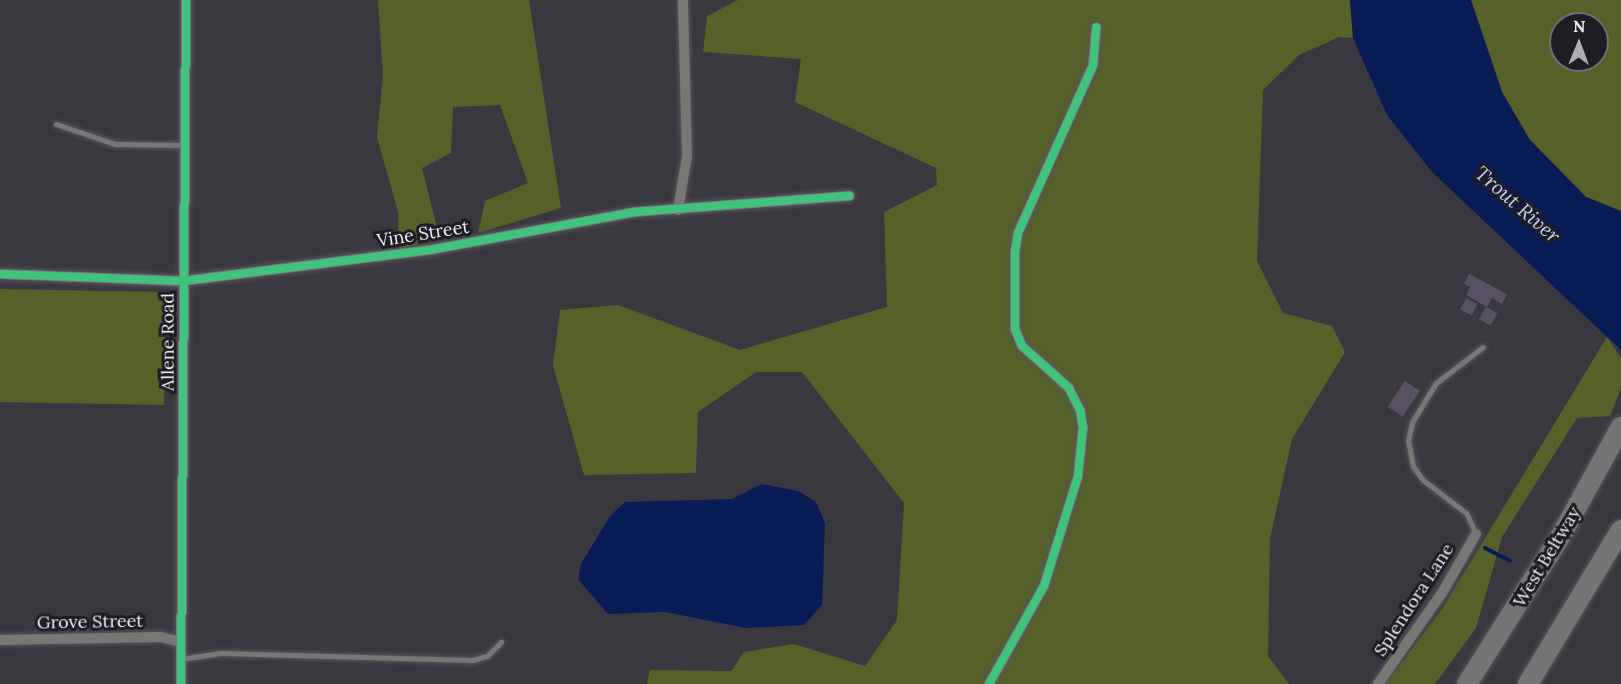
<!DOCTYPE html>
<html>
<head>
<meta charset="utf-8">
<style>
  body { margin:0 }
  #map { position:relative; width:1621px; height:684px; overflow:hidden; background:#3a383f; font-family:Lora,serif }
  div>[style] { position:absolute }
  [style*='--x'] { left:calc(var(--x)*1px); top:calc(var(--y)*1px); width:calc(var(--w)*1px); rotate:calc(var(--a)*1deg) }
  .green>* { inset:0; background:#566029; transform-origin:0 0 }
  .water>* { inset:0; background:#071b55 }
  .stream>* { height:4px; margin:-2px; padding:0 2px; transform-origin:2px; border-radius:2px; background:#071b55 }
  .building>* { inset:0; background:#575162; transform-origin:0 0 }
  .roads { filter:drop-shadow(0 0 2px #57555b) drop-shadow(0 0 2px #57555b) }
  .lane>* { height:5px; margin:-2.5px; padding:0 2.5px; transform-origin:2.5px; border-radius:2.5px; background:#787775 }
  .street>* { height:10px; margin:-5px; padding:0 5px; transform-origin:5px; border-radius:5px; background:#787775 }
  .highway>* { height:20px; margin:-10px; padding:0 10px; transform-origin:10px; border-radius:10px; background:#767475 }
  .cycleway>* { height:8px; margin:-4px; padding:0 4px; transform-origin:4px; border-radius:4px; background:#40c37c }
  span { translate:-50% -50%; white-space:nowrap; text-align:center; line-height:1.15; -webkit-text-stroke:6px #1f1d24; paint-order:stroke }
  .street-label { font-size:18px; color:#edebf3 }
  .water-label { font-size:20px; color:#bdd1f7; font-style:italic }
  .north { position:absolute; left:1549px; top:12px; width:60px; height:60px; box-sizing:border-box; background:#1f1d24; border:2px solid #716f77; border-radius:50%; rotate:1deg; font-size:16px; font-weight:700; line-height:24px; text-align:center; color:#edebf3 }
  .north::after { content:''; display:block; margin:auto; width:21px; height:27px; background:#aeacb4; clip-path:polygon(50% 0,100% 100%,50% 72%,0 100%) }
</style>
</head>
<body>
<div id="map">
  <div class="green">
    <div style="clip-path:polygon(378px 0,529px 0,561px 208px,478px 233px,485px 201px,528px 183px,500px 105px,453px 107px,451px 153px,422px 168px,440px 239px,399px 249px,398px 212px,377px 137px,383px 75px)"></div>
    <div style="clip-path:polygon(738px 0,1350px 0,1353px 38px,1339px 37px,1299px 55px,1263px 90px,1257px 261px,1283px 313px,1332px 326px,1345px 352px,1292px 439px,1270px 539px,1268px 656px,1289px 684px,647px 684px,650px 670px,731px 671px,744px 652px,794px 644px,865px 666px,897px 620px,904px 503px,802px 372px,756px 372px,698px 412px,696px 473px,584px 475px,553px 366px,560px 310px,618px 305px,740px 350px,887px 307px,884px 212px,937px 185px,936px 168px,795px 102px,801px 59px,703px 52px,707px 16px)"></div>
    <div style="clip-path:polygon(evenodd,1471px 0,1621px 0,1621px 211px,1586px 197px,1530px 140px,1502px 92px,1471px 0,1561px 24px,1597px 24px,1597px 60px,1561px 60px,1561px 24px)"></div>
    <div style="left:0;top:289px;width:166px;height:113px;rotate:1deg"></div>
    <div style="clip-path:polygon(1607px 337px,1621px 358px,1621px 389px,1610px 416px,1577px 418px,1502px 537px,1476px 628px,1435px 684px,1385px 684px,1442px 609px)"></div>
  </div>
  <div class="water">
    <div style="clip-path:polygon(1350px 0,1471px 0,1502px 92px,1530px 140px,1586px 197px,1621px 211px,1621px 350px,1432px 172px,1387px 115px,1353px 38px)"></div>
    <div style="clip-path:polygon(762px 484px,798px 491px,816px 502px,825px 523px,822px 605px,804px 625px,746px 628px,665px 612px,608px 614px,578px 579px,581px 564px,610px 516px,625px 502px,732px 499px)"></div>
  </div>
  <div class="stream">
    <div style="--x:1485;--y:548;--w:28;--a:27"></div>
  </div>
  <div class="building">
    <div style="clip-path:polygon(1469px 274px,1507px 294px,1502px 304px,1492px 298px,1487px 307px,1466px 295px,1470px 287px,1464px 284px)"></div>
    <div style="left:1466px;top:298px;width:13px;height:13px;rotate:27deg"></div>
    <div style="left:1486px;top:307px;width:13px;height:14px;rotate:29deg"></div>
    <div style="left:1405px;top:381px;width:18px;height:31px;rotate:34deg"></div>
  </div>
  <div class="roads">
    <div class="lane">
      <div style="--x:56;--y:124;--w:62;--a:18.7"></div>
      <div style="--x:115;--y:144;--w:70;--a:0.8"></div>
      <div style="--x:1476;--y:534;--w:23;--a:-115"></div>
      <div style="--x:1466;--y:513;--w:54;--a:-142.5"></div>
      <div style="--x:1423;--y:480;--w:17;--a:-126"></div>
      <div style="--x:1413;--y:466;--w:25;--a:-101"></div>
      <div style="--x:1408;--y:441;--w:19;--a:-78"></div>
      <div style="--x:1412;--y:422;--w:46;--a:-58.4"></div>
      <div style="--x:1436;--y:383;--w:59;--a:-37.5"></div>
      <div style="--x:181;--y:659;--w:40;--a:-8.5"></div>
      <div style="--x:221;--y:653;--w:251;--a:1.6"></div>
      <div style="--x:472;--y:660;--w:16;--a:-15"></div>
      <div style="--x:487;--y:656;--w:20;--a:-45"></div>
    </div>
    <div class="street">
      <div style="--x:678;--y:210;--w:55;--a:-80.5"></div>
      <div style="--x:687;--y:156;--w:156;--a:-91.5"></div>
      <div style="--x:0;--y:274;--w:183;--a:2.2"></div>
      <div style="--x:183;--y:281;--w:254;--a:-7.2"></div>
      <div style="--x:435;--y:249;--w:203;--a:-10.5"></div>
      <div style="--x:635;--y:212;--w:215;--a:-4.3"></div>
      <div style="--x:0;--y:640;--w:161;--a:-1.1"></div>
      <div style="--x:161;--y:637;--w:20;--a:15"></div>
      <div style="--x:181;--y:684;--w:684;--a:-89.58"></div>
      <div style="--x:989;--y:684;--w:112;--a:-60.7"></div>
      <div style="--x:1044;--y:586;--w:115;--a:-72.8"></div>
      <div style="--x:1078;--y:476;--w:48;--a:-84.1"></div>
      <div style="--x:1083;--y:428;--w:18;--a:-99"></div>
      <div style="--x:1080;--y:410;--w:25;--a:-117"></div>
      <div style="--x:1069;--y:388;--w:63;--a:-138.2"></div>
      <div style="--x:1022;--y:346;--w:18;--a:-112"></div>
      <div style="--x:1015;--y:329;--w:77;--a:-90"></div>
      <div style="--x:1015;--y:252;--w:19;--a:-81"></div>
      <div style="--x:1018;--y:233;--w:184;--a:-65.9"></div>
      <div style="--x:1093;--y:65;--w:38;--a:-85"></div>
      <div style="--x:1378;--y:684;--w:111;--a:-54.9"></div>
      <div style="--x:1442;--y:593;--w:68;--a:-60"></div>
    </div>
    <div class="highway">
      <div style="--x:1467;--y:684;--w:180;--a:-57.7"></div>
      <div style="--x:1563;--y:532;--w:120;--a:-61.1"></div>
      <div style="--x:1528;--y:684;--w:180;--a:-58.9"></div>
    </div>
  </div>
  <div class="cycleway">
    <div style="--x:0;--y:274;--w:183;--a:2.2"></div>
    <div style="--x:183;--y:281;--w:254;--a:-7.2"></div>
    <div style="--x:435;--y:249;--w:203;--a:-10.5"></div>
    <div style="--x:635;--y:212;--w:215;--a:-4.3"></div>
    <div style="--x:181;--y:684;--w:684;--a:-89.58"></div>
    <div style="--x:989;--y:684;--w:112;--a:-60.7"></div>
    <div style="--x:1044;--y:586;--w:115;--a:-72.8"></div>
    <div style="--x:1078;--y:476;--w:48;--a:-84.1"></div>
    <div style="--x:1083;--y:428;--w:18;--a:-99"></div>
    <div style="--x:1080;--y:410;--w:25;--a:-117"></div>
    <div style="--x:1069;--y:388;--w:63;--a:-138.2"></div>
    <div style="--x:1022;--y:346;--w:18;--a:-112"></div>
    <div style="--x:1015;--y:329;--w:77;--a:-90"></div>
    <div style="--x:1015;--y:252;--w:19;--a:-81"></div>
    <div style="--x:1018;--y:233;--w:184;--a:-65.9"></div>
    <div style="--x:1093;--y:65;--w:38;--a:-85"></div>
  </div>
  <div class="street-label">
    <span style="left:423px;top:234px;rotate:-9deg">Vine Street</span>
    <span style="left:168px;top:342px;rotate:-90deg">Allene Road</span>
    <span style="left:1547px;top:557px;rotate:-59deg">West Beltway</span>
    <span style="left:1414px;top:600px;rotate:-57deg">Splendora Lane</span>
    <span style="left:90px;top:622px;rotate:-1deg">Grove Street</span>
  </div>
  <div class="water-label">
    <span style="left:1518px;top:204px;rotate:41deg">Trout River</span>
  </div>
  <div class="north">N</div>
</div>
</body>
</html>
